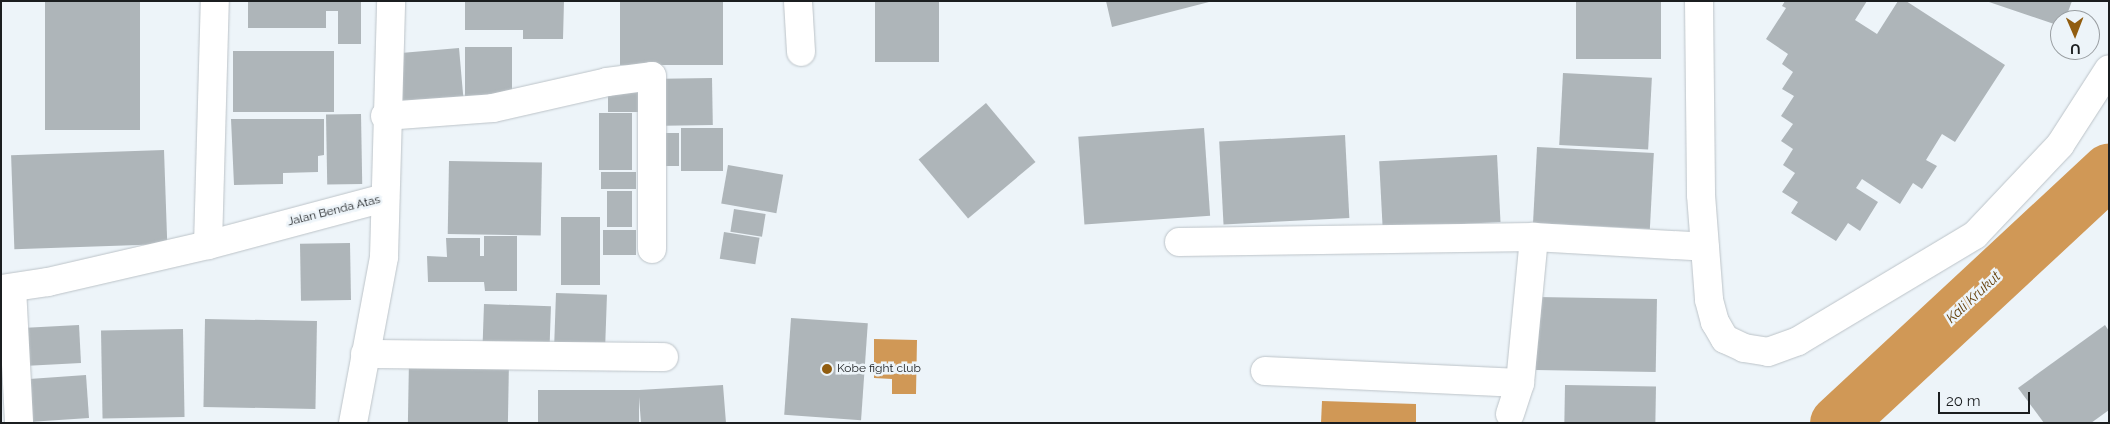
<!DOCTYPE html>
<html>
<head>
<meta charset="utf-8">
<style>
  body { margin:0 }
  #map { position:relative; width:2110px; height:424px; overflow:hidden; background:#edf4f9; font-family:Raleway,sans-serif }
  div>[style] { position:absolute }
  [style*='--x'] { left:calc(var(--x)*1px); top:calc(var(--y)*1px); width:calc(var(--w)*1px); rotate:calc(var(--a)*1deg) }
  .water>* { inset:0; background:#d09856 }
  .river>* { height:55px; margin:-27.5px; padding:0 27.5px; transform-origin:27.5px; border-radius:27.5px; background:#d09856 }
  .building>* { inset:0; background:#aeb5b9; transform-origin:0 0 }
  .roads { filter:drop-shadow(0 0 1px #bcc3c8) drop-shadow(0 0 1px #bcc3c8) }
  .minor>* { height:28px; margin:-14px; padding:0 14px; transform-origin:14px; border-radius:14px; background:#fff }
  .dots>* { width:14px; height:14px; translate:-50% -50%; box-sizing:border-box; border:2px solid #edf4f9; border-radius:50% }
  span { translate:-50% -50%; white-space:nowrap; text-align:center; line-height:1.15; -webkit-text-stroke:5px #edf4f9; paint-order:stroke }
  .street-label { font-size:12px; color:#1b1e20 }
  .poi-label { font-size:12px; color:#1b1e20 }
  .left { translate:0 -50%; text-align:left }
  .water-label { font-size:14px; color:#643f09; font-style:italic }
  .frame { position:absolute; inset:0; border:2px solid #1b1e20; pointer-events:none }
  .north { position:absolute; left:2050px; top:10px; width:50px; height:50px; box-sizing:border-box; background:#edf4f9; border:1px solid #999ea2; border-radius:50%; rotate:179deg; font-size:14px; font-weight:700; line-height:20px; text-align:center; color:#1b1e20 }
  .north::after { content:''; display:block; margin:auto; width:18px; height:22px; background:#915d10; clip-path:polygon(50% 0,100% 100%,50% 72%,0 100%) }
  .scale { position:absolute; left:1938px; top:392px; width:92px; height:22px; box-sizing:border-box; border:2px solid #1b1e20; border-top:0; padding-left:6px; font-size:15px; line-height:18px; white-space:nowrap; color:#1b1e20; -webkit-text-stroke:4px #edf4f9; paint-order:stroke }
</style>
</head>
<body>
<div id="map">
  <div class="water">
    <div style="clip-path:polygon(874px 339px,917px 340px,916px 394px,892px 394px,892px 379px,874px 378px)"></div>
    <div style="clip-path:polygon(1322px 401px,1416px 404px,1416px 423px,1321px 423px)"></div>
  </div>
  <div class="river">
    <div style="--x:1837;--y:423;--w:371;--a:-42.9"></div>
  </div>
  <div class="building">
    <div style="left:45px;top:1px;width:95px;height:129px"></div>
    <div style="clip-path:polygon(248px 1px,361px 1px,361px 44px,338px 44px,338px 11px,326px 11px,326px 28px,248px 28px)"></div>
    <div style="clip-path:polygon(465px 1px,564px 1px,563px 39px,523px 39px,523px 30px,465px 30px)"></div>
    <div style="left:620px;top:1px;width:103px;height:64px"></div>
    <div style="left:875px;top:1px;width:64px;height:61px"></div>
    <div style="clip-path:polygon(1106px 1px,1209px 1px,1209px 2px,1112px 27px)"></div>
    <div style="left:1576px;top:1px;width:85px;height:58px"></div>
    <div style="clip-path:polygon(1785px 1px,1867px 1px,1855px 20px,1877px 34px,1898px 1px,1906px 1px,2005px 65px,1955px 142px,1942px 134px,1926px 160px,1937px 166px,1922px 189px,1913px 183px,1900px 204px,1862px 179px,1856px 188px,1878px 202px,1860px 231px,1848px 223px,1836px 241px,1791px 213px,1798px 202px,1782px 192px,1795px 173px,1783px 165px,1793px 149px,1781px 141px,1793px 124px,1781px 116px,1794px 96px,1782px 89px,1793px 72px,1782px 64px,1788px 54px,1766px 39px,1786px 8px,1782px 6px)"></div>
    <div style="clip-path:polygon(2072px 1px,2065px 20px,2060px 20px,2060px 26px,1989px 2px)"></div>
    <div style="left:465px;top:47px;width:47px;height:49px"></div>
    <div style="left:459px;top:48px;width:56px;height:64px;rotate:85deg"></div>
    <div style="left:233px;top:51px;width:101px;height:61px"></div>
    <div style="left:1563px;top:73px;width:89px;height:72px;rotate:3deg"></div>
    <div style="left:712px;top:78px;width:47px;height:49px;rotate:89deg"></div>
    <div style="left:608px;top:85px;width:41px;height:27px"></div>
    <div style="left:986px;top:103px;width:77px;height:88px;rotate:50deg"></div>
    <div style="left:599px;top:113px;width:33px;height:57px"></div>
    <div style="left:361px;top:114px;width:70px;height:35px;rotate:89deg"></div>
    <div style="clip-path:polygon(231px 119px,324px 119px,324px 155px,318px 156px,318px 172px,283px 173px,283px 184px,234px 185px)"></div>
    <div style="left:681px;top:128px;width:42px;height:43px"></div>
    <div style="left:1204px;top:128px;width:88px;height:126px;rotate:86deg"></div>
    <div style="left:655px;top:133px;width:24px;height:33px"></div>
    <div style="left:1345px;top:135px;width:83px;height:126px;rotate:87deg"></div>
    <div style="left:1537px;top:147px;width:117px;height:76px;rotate:3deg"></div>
    <div style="left:164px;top:150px;width:94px;height:153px;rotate:88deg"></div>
    <div style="left:1497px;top:155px;width:67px;height:118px;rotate:87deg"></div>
    <div style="left:449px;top:161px;width:93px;height:73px;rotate:1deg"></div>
    <div style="left:728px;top:165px;width:56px;height:39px;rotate:10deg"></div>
    <div style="left:601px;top:172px;width:35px;height:17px"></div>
    <div style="left:607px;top:191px;width:25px;height:36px"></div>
    <div style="left:734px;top:209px;width:32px;height:23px;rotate:9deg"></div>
    <div style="left:561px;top:217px;width:39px;height:68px"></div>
    <div style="left:603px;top:230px;width:33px;height:25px"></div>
    <div style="left:724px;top:232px;width:36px;height:27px;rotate:9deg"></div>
    <div style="clip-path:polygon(484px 236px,517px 236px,517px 291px,485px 291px,484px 282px,428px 282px,427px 256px,447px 257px,446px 238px,480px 238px,480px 256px,484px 256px)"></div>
    <div style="left:350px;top:243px;width:57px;height:50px;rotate:89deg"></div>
    <div style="left:556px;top:293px;width:51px;height:61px;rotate:2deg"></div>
    <div style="left:1537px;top:297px;width:120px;height:73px;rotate:1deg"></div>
    <div style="left:484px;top:304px;width:67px;height:47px;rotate:2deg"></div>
    <div style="left:791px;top:318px;width:77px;height:97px;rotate:4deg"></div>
    <div style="left:205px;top:319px;width:112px;height:88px;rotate:1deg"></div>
    <div style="left:79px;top:325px;width:38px;height:62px;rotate:87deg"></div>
    <div style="clip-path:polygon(2105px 325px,2109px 331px,2109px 410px,2091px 423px,2044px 423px,2018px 388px)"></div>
    <div style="left:183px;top:329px;width:88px;height:82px;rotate:89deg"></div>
    <div style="left:409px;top:359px;width:100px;height:64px;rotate:1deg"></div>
    <div style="left:86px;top:375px;width:43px;height:64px;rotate:86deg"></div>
    <div style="clip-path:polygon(723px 385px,726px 423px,641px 423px,639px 397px,639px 423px,538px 423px,538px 390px,639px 390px)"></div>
    <div style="left:1565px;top:385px;width:91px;height:38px;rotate:1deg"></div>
  </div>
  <div class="roads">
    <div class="minor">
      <div style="--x:798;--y:1;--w:51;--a:86.6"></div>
      <div style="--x:1699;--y:1;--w:194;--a:89.4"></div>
      <div style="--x:1701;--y:195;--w:105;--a:85.6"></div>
      <div style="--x:1709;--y:300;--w:23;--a:75"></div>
      <div style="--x:1715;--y:322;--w:20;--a:60"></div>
      <div style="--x:1725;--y:339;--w:21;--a:25"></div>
      <div style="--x:1744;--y:348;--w:24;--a:9"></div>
      <div style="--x:1768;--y:352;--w:32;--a:-20"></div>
      <div style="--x:1798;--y:341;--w:206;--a:-30.9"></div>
      <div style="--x:1975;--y:235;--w:124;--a:-46.6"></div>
      <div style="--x:2060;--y:145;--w:90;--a:-57.2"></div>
      <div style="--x:385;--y:116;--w:108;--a:-4.2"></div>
      <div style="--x:493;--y:108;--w:117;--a:-12.8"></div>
      <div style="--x:607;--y:82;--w:45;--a:-7.6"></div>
      <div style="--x:652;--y:76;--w:173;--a:90"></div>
      <div style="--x:1179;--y:242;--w:355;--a:-0.8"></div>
      <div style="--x:1534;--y:237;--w:171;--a:3.3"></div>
      <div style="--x:208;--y:245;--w:244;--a:-88.4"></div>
      <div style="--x:12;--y:288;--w:135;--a:87"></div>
      <div style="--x:1;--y:289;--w:48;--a:-8.5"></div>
      <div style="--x:48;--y:282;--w:164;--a:-13"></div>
      <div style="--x:208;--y:245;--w:183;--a:-14.9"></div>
      <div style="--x:365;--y:354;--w:299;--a:0.6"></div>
      <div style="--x:1265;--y:371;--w:255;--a:2.7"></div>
      <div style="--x:1510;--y:414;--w:33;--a:-72"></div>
      <div style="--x:1520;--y:383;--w:147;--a:-84.5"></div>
      <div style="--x:353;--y:423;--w:169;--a:-79.4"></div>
      <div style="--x:384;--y:257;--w:256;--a:-88.4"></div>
    </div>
  </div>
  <div class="dots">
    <div style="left:827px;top:369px;background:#915d10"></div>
  </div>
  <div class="street-label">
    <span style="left:334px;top:211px;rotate:-14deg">Jalan Benda Atas</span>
  </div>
  <div class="poi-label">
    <span class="left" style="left:837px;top:369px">Kobe fight club</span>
  </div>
  <div class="water-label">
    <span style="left:1973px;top:297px;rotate:-43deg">Kali Krukut</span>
  </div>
  <div class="frame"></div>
  <div class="north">U</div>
  <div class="scale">20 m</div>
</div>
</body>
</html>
